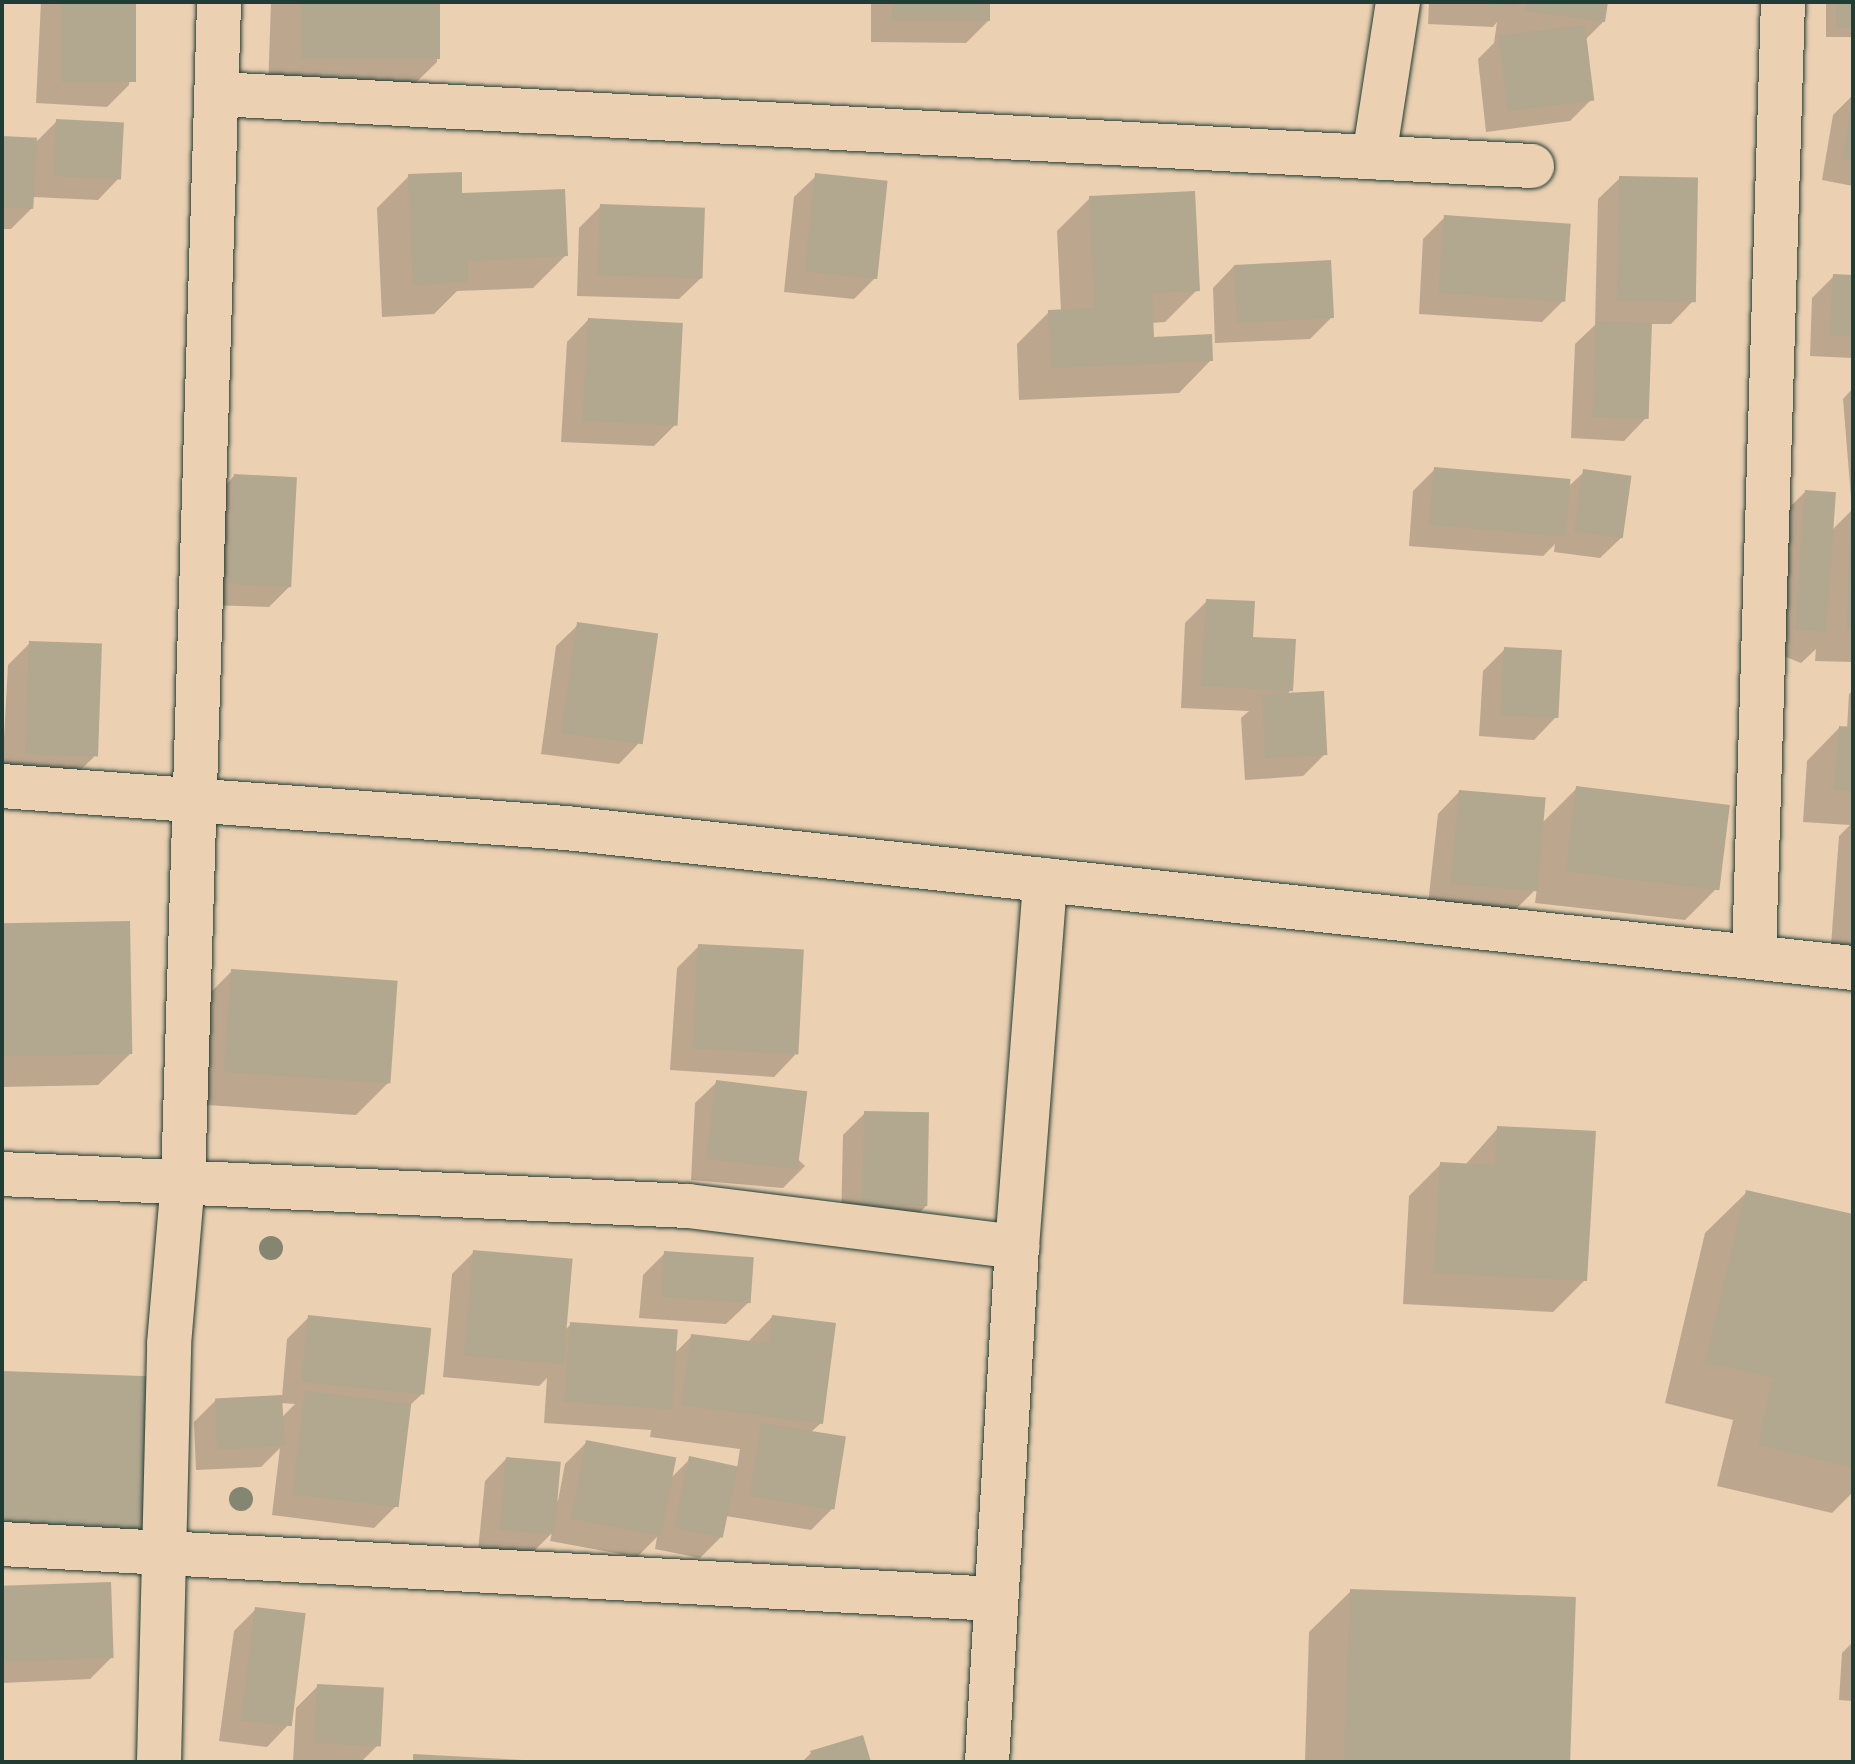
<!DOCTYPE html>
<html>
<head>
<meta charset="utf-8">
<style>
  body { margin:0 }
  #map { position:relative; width:1855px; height:1764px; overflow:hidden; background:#ebd0b2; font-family:Caveat,sans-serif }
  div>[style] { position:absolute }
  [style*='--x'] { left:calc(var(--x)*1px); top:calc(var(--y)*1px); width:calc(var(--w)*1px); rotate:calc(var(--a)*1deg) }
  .shadow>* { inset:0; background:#0003; transform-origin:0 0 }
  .building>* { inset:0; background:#b2a78f; transform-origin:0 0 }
  .roads { filter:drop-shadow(0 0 2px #1f3d34) drop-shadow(0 0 2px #1f3d34) }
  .street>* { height:44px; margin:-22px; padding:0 22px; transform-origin:22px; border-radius:22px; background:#ebd0b2 }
  .trees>* { width:24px; height:24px; margin:-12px; border-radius:50%; background:#848672 }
  span { translate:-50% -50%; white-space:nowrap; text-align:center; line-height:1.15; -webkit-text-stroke:7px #ebd0b2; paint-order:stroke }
  .frame { position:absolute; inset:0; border:4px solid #1f3d34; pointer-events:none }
</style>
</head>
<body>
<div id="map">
  <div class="shadow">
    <div style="clip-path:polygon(41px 2px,134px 2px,129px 85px,107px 107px,36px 103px)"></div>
    <div style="clip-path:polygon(438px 2px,437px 62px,404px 94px,268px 90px,271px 2px)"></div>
    <div style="clip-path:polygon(871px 2px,988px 2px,988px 21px,966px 43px,871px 42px)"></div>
    <div style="clip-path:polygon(1429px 2px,1606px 2px,1603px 22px,1585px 40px,1592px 99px,1570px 121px,1486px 132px,1478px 59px,1494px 43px,1497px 22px,1493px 27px,1428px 24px)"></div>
    <div style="left:1826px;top:2px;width:27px;height:35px"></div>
    <div style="clip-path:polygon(1853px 95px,1853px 186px,1822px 180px,1833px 115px)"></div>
    <div style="clip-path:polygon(57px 121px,119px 178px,98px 200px,33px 197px,33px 207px,11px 229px,2px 229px,2px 138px,35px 143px)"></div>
    <div style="clip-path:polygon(409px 176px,460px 196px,566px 255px,533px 288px,457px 291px,434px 314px,382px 317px,377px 208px)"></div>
    <div style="clip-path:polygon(816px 176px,876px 277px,854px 299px,784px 292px,794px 197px)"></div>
    <div style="clip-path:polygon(1620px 178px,1692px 302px,1671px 324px,1650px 324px,1645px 419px,1624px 441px,1571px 438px,1575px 344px,1595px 325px,1598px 199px)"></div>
    <div style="clip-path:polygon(1090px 198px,1197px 290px,1165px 322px,1151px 323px,1152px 339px,1211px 360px,1179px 393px,1019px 400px,1017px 344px,1049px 312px,1061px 311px,1057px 231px)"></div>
    <div style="clip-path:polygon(601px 206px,701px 278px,679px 299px,577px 296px,579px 228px)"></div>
    <div style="clip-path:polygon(1445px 217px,1564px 300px,1542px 322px,1419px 314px,1423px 239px)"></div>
    <div style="clip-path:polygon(1234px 266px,1332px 317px,1310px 339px,1215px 343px,1213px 288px)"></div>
    <div style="clip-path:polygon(1833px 277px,1853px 277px,1853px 358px,1810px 356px,1812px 298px)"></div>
    <div style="clip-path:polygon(588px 320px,675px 425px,654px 446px,561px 442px,567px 342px)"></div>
    <div style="clip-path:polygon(1853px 388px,1853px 662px,1815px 661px,1816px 649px,1801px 663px,1774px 652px,1784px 513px,1805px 492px,1831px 531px,1852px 510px,1843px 399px)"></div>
    <div style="clip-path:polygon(1435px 469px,1569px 486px,1584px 472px,1622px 537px,1600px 558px,1554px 552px,1555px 544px,1543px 556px,1409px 546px,1413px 491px)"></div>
    <div style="clip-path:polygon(234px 476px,291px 585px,269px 607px,209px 605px,213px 498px)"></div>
    <div style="clip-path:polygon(1207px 601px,1251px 639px,1291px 690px,1286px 695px,1325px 754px,1303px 776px,1245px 780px,1241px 718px,1249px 711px,1181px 708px,1185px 623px)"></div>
    <div style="clip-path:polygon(578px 625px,640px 742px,619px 764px,541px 754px,556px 646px)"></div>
    <div style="clip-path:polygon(30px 643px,94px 757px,72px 778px,2px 775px,8px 665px)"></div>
    <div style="clip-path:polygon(1505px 649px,1555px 718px,1534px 740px,1479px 736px,1483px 671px)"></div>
    <div style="clip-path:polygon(1853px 691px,1853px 960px,1830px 959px,1839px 836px,1850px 825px,1803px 822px,1807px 761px,1839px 728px,1847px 729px,1849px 694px)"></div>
    <div style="clip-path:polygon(1577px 788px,1717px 888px,1685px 920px,1535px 903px,1537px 888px,1512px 913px,1428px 904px,1438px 814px,1459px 792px,1541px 824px)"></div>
    <div style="clip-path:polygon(2px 925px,131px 1053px,98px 1085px,2px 1087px)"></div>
    <div style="clip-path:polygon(699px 946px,795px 1055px,774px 1077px,670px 1070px,677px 968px)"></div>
    <div style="clip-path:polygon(232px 971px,388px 1083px,356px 1115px,192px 1104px,200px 1003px)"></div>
    <div style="clip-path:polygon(717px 1082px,805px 1166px,783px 1188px,691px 1180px,695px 1103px)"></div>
    <div style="clip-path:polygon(865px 1113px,926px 1206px,904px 1228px,841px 1226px,843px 1135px)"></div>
    <div style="clip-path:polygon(1498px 1128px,1585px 1280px,1553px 1312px,1403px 1304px,1409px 1196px,1441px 1164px,1465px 1165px)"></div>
    <div style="clip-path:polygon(1747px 1192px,1853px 1216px,1853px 1492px,1832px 1513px,1717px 1486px,1733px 1420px,1665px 1403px,1705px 1233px)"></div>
    <div style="clip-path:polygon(474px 1252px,564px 1331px,571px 1324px,674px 1354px,692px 1336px,747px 1343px,772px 1317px,821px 1423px,811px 1432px,833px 1508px,811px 1530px,726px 1516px,722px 1536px,700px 1558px,655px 1549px,657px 1537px,637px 1557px,550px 1541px,552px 1533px,530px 1555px,478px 1551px,485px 1481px,506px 1459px,558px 1501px,565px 1464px,587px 1442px,670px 1479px,690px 1459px,737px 1468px,740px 1449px,650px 1437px,651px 1430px,544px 1423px,547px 1378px,539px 1386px,443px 1377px,452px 1274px)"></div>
    <div style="clip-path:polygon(665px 1253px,748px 1303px,726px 1324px,639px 1318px,643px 1275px)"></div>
    <div style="clip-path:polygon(evenodd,309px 1317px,423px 1393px,408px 1407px,396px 1506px,374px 1528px,272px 1515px,280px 1448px,261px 1467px,196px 1470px,194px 1422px,216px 1400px,282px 1397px,287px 1339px,309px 1317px,280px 1403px,295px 1404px,281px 1418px,280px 1403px)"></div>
    <div style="clip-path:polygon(2px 1589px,112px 1657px,90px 1679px,2px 1683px)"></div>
    <div style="clip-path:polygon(1351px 1591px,1569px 1762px,1305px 1762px,1309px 1632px)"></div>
    <div style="clip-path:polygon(256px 1609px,288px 1725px,267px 1747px,219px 1741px,234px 1631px)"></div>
    <div style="clip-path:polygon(1853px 1642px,1853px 1701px,1839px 1700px,1842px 1653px)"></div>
    <div style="clip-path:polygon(318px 1686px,379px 1744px,361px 1762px,293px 1762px,296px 1708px)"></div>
    <div style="clip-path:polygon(811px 1753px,869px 1762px,802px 1762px)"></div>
  </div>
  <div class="building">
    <div style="left:61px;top:2px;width:75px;height:80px"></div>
    <div style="left:301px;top:2px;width:139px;height:57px"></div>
    <div style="left:892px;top:2px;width:98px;height:19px"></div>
    <div style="clip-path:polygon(1486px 2px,1517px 2px,1516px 6px,1486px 4px)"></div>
    <div style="clip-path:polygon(1527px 2px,1608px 2px,1605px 22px,1525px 11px)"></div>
    <div style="left:1836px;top:2px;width:17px;height:26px"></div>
    <div style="left:1585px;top:25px;width:76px;height:87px;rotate:83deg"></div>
    <div style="clip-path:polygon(1851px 108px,1853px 109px,1853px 161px,1842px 159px)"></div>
    <div style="left:56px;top:119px;width:68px;height:57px;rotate:3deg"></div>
    <div style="left:2px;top:136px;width:35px;height:71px;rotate:3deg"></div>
    <div style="clip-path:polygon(462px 172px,462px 193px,565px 189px,568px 256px,468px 261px,468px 282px,413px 285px,408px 174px)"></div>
    <div style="left:815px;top:173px;width:73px;height:99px;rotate:6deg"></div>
    <div style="left:1619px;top:176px;width:79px;height:125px;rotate:1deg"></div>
    <div style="clip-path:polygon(1195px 191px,1200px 291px,1152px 293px,1154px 337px,1212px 334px,1213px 361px,1051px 368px,1048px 310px,1094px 308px,1089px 196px)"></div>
    <div style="left:600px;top:204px;width:105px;height:71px;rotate:2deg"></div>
    <div style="left:1444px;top:215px;width:127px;height:78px;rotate:4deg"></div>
    <div style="left:1331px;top:260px;width:58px;height:97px;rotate:87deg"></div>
    <div style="left:1833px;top:274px;width:20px;height:61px;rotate:3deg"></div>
    <div style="left:588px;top:318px;width:95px;height:103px;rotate:3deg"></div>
    <div style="left:1596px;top:321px;width:56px;height:96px;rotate:2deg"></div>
    <div style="left:1434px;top:467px;width:137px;height:58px;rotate:5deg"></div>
    <div style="left:1583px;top:469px;width:49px;height:63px;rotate:8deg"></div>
    <div style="left:234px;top:474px;width:63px;height:110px;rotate:3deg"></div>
    <div style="left:1805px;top:490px;width:31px;height:140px;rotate:4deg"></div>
    <div style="clip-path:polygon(1850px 526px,1853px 526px,1853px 630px,1847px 629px)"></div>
    <div style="clip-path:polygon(1206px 599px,1255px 601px,1253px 637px,1296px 639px,1293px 691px,1201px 686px)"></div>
    <div style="left:577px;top:622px;width:82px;height:112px;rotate:8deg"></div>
    <div style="left:29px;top:641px;width:73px;height:113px;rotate:2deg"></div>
    <div style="left:1504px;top:647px;width:58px;height:68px;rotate:3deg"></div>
    <div style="left:1324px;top:691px;width:64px;height:62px;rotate:87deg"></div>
    <div style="clip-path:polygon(1839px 726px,1853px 727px,1853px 791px,1834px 790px)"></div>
    <div style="left:1576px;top:786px;width:155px;height:86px;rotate:7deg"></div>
    <div style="left:1459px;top:790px;width:87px;height:94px;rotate:5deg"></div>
    <div style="left:130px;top:921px;width:133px;height:128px;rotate:89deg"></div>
    <div style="left:698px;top:944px;width:106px;height:105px;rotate:3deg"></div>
    <div style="left:231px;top:969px;width:167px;height:103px;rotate:4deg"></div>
    <div style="left:716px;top:1080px;width:92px;height:79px;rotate:7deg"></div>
    <div style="left:864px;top:1111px;width:65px;height:94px;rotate:1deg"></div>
    <div style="clip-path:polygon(1497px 1126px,1596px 1131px,1587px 1281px,1434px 1273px,1440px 1162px,1495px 1165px)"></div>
    <div style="clip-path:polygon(1746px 1190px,1853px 1214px,1853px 1467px,1758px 1445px,1773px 1378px,1705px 1362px)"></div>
    <div style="left:473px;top:1250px;width:100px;height:106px;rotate:5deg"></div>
    <div style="left:664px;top:1251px;width:90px;height:46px;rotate:4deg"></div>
    <div style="left:308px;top:1315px;width:124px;height:67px;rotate:6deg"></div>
    <div style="clip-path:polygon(772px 1315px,836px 1323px,823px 1424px,681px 1405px,691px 1334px,769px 1343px)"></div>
    <div style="left:570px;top:1322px;width:108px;height:80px;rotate:4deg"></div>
    <div style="left:2px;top:1371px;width:147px;height:157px;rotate:2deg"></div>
    <div style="left:305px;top:1391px;width:107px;height:104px;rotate:7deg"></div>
    <div style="left:282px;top:1395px;width:51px;height:67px;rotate:87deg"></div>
    <div style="left:761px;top:1423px;width:86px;height:74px;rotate:9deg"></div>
    <div style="left:586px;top:1440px;width:92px;height:80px;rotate:11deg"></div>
    <div style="left:689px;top:1456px;width:50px;height:73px;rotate:12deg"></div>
    <div style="left:506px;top:1457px;width:55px;height:73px;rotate:5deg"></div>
    <div style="left:111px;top:1582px;width:76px;height:109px;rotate:88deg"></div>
    <div style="left:1350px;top:1589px;width:226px;height:173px;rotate:2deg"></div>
    <div style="left:255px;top:1607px;width:51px;height:114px;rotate:7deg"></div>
    <div style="left:317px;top:1684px;width:67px;height:59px;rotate:3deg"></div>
    <div style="clip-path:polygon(863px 1735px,871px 1762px,814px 1762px,810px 1751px)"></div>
    <div style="clip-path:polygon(413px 1754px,523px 1760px,523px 1762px,413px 1762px)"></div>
  </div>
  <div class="roads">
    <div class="street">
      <div style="--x:219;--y:94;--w:1315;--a:3.14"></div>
      <div style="--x:1374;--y:157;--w:157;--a:-81.2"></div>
      <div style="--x:2;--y:786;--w:566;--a:4.26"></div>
      <div style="--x:566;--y:828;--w:1295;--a:6.21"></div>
      <div style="--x:1754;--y:955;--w:953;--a:-88.26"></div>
      <div style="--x:2;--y:1174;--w:687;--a:2.67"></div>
      <div style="--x:688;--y:1206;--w:332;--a:7.1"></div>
      <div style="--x:2;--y:1544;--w:996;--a:3.17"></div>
      <div style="--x:159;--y:1762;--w:418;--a:-88.6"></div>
      <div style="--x:169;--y:1344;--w:163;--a:-85.1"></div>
      <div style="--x:183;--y:1182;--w:1181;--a:-88.25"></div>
      <div style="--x:987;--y:1762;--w:516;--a:-86.67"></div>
      <div style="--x:1017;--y:1247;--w:368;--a:-85.6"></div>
    </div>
  </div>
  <div class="trees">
    <div style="left:271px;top:1248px"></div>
    <div style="left:241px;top:1499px"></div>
  </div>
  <div class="frame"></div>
</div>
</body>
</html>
